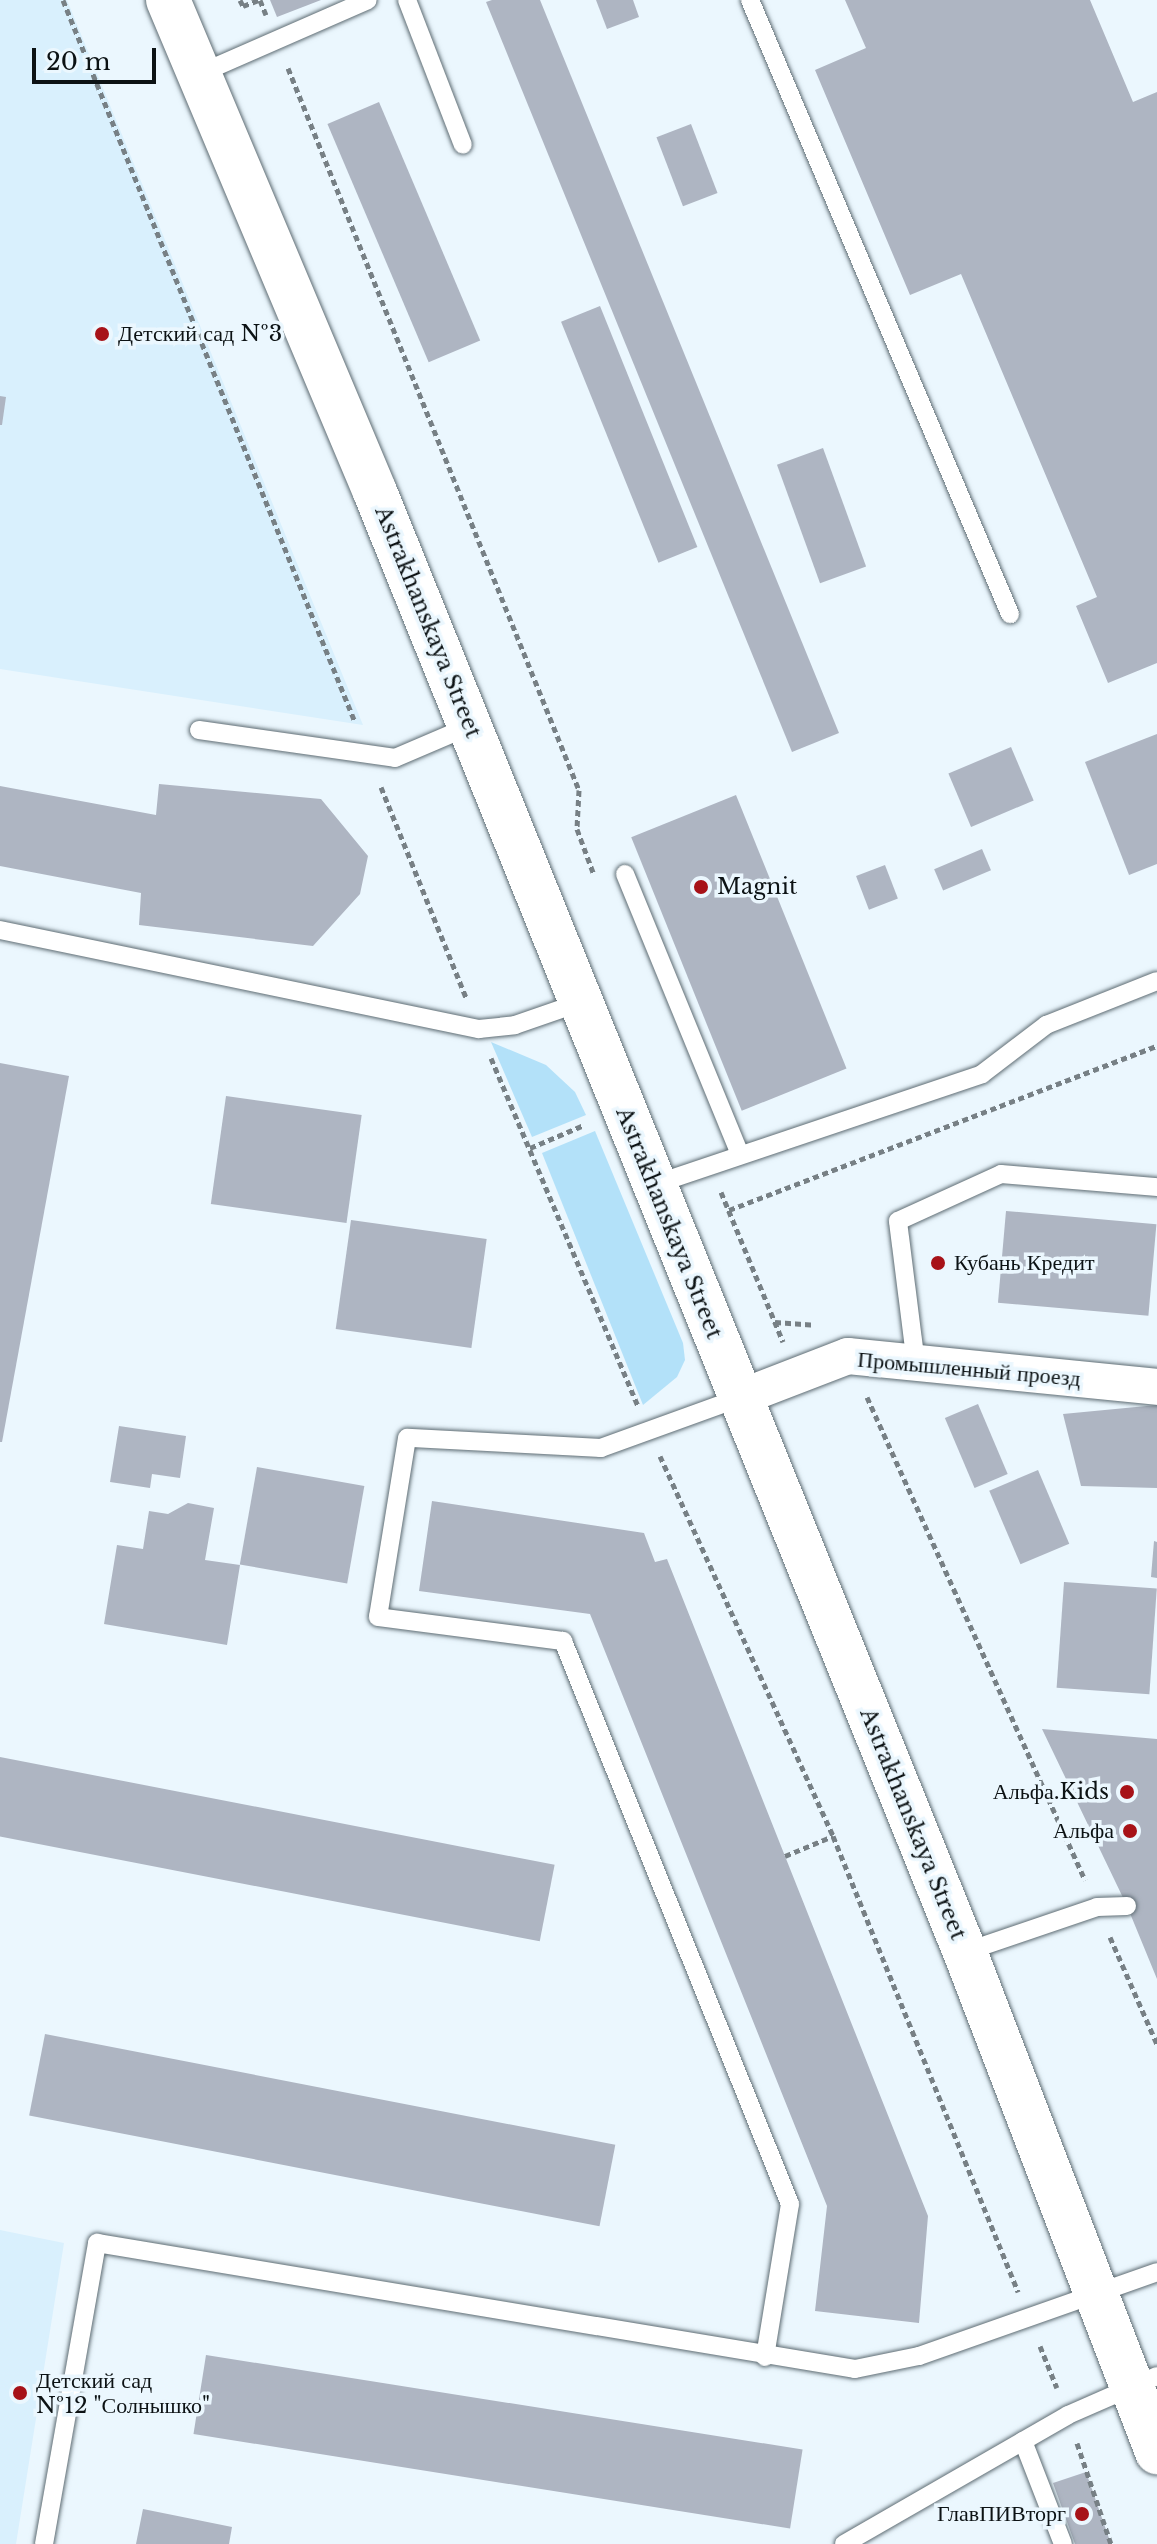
<!DOCTYPE html>
<html>
<head>
<meta charset="utf-8">
<style>
  body { margin:0 }
  #map { position:relative; width:1157px; height:2544px; overflow:hidden; background:#ebf7fe; font-family:"Libre Baskerville",serif }
  div>[style] { position:absolute }
  [style*='--x'] { left:calc(var(--x)*1px); top:calc(var(--y)*1px); width:calc(var(--w)*1px); rotate:calc(var(--a)*1deg) }
  .built>* { inset:0; background:#d9f0fd }
  .green>* { inset:0; background:#b3e1f9 }
  .building>* { inset:0; background:#aeb5c2; transform-origin:0 0 }
  .path>* { height:5px; margin-top:-2.5px; transform-origin:0; background:repeating-linear-gradient(90deg,#778085 0 6px,transparent 0 10px) }
  .roads { filter:drop-shadow(0 0 2px #5e6c73) drop-shadow(0 0 2px #5e6c73) }
  .lane>* { height:18px; margin:-9px; padding:0 9px; transform-origin:9px; border-radius:9px; background:#fff }
  .street>* { height:36px; margin:-18px; padding:0 18px; transform-origin:18px; border-radius:18px; background:#fff }
  .secondary>* { height:44px; margin:-22px; padding:0 22px; transform-origin:22px; border-radius:22px; background:#fff }
  .dots>* { width:22px; height:22px; translate:-50% -50%; box-sizing:border-box; border:4px solid #ebf7fe; border-radius:50% }
  span { translate:-50% -50%; white-space:nowrap; text-align:center; line-height:1.15; -webkit-text-stroke:7px #ebf7fe; paint-order:stroke }
  .poi-label { font-size:22px; color:#0c1214 }
  .left { translate:0 -50%; text-align:left }
  .right { translate:-100% -50%; text-align:right }
  .street-label { font-size:22px; color:#0c1214 }
  .scale { position:absolute; left:32px; top:48px; width:124px; height:36px; box-sizing:border-box; border:4px solid #0c1214; border-top:0; padding-left:10px; font-size:24px; line-height:28px; white-space:nowrap; color:#0c1214; -webkit-text-stroke:6px #ebf7fe; paint-order:stroke }
</style>
</head>
<body>
<div id="map">
  <div class="built">
    <div style="clip-path:polygon(0 0,67px 0,363px 725px,0 669px)"></div>
    <div style="clip-path:polygon(0 2230px,64px 2243px,16px 2544px,0 2544px)"></div>
  </div>
  <div class="green">
    <div style="clip-path:polygon(491px 1042px,546px 1065px,575px 1092px,586px 1115px,532px 1137px)"></div>
    <div style="clip-path:polygon(595px 1131px,683px 1343px,685px 1360px,677px 1377px,643px 1405px,542px 1153px)"></div>
  </div>
  <div class="building">
    <div style="clip-path:polygon(270px 0,321px 0,277px 17px)"></div>
    <div style="clip-path:polygon(492px 0,540px 0,839px 733px,792px 752px,486px 2px)"></div>
    <div style="clip-path:polygon(596px 0,633px 0,639px 17px,607px 29px)"></div>
    <div style="clip-path:polygon(845px 0,1090px 0,1133px 102px,1157px 92px,1157px 663px,1108px 683px,1076px 606px,1097px 597px,961px 274px,910px 295px,815px 70px,866px 48px)"></div>
    <div style="left:379px;top:102px;width:259px;height:56px;rotate:67deg"></div>
    <div style="left:691px;top:124px;width:74px;height:37px;rotate:69deg"></div>
    <div style="left:600px;top:306px;width:260px;height:42px;rotate:68deg"></div>
    <div style="clip-path:polygon(0 396px,6px 397px,2px 425px,0 425px)"></div>
    <div style="left:823px;top:448px;width:126px;height:49px;rotate:70deg"></div>
    <div style="clip-path:polygon(1157px 734px,1157px 864px,1129px 875px,1085px 762px)"></div>
    <div style="left:1011px;top:747px;width:58px;height:68px;rotate:67deg"></div>
    <div style="clip-path:polygon(159px 784px,321px 799px,368px 856px,360px 894px,313px 946px,139px 925px,141px 893px,0 866px,0 786px,156px 815px)"></div>
    <div style="left:736px;top:795px;width:295px;height:113px;rotate:68deg"></div>
    <div style="left:982px;top:849px;width:23px;height:52px;rotate:67deg"></div>
    <div style="left:885px;top:865px;width:36px;height:31px;rotate:69deg"></div>
    <div style="clip-path:polygon(0 1063px,69px 1076px,2px 1442px,0 1442px)"></div>
    <div style="left:226px;top:1096px;width:137px;height:109px;rotate:8deg"></div>
    <div style="left:1006px;top:1211px;width:151px;height:92px;rotate:5deg"></div>
    <div style="left:351px;top:1220px;width:137px;height:110px;rotate:8deg"></div>
    <div style="left:978px;top:1404px;width:76px;height:36px;rotate:67deg"></div>
    <div style="clip-path:polygon(1157px 1405px,1157px 1488px,1081px 1486px,1063px 1414px)"></div>
    <div style="clip-path:polygon(119px 1426px,186px 1436px,180px 1478px,152px 1474px,150px 1488px,110px 1482px)"></div>
    <div style="left:257px;top:1467px;width:109px;height:99px;rotate:10deg"></div>
    <div style="left:1038px;top:1470px;width:80px;height:53px;rotate:67deg"></div>
    <div style="clip-path:polygon(432px 1501px,644px 1533px,655px 1562px,667px 1559px,928px 2216px,919px 2323px,815px 2311px,827px 2206px,590px 1614px,419px 1591px)"></div>
    <div style="clip-path:polygon(188px 1503px,214px 1508px,205px 1560px,240px 1565px,227px 1645px,104px 1624px,117px 1545px,143px 1549px,149px 1511px,168px 1514px)"></div>
    <div style="clip-path:polygon(1154px 1541px,1157px 1542px,1157px 1578px,1151px 1577px)"></div>
    <div style="left:1064px;top:1582px;width:93px;height:106px;rotate:4deg"></div>
    <div style="clip-path:polygon(1042px 1729px,1157px 1739px,1157px 1979px,1127px 1906px)"></div>
    <div style="left:0;top:1757px;width:565px;height:78px;rotate:11deg"></div>
    <div style="left:45px;top:2034px;width:581px;height:83px;rotate:11deg"></div>
    <div style="left:206px;top:2355px;width:604px;height:80px;rotate:9deg"></div>
    <div style="clip-path:polygon(1086px 2472px,1111px 2544px,1075px 2544px,1053px 2483px)"></div>
    <div style="clip-path:polygon(143px 2509px,232px 2527px,229px 2544px,136px 2544px)"></div>
  </div>
  <div class="path">
    <div style="--x:63;--y:0;--w:779;--a:67.98"></div>
    <div style="--x:240;--y:0;--w:7;--a:63"></div>
    <div style="--x:243;--y:6;--w:17;--a:-21"></div>
    <div style="--x:260;--y:0;--w:16;--a:68"></div>
    <div style="--x:288;--y:68;--w:778;--a:68.05"></div>
    <div style="--x:579;--y:790;--w:39;--a:93"></div>
    <div style="--x:577;--y:829;--w:49;--a:69.7"></div>
    <div style="--x:381;--y:787;--w:227;--a:68"></div>
    <div style="--x:491;--y:1058;--w:378;--a:67.1"></div>
    <div style="--x:530;--y:1148;--w:59;--a:-23.1"></div>
    <div style="--x:721;--y:1192;--w:162;--a:67.5"></div>
    <div style="--x:729;--y:1210;--w:458;--a:-21"></div>
    <div style="--x:775;--y:1322;--w:39;--a:4"></div>
    <div style="--x:867;--y:1397;--w:530;--a:65.71"></div>
    <div style="--x:660;--y:1456;--w:418;--a:65.5"></div>
    <div style="--x:833;--y:1836;--w:492;--a:67.9"></div>
    <div style="--x:785;--y:1856;--w:52;--a:-22.6"></div>
    <div style="--x:1110;--y:1937;--w:117;--a:66.3"></div>
    <div style="--x:1040;--y:2346;--w:45;--a:68"></div>
    <div style="--x:1077;--y:2443;--w:107;--a:71.4"></div>
  </div>
  <div class="roads">
    <div class="lane">
      <div style="--x:407;--y:0;--w:155;--a:68.9"></div>
      <div style="--x:750;--y:0;--w:667;--a:67.05"></div>
      <div style="--x:199;--y:74;--w:184;--a:-23.6"></div>
      <div style="--x:199;--y:730;--w:198;--a:8.1"></div>
      <div style="--x:395;--y:758;--w:82;--a:-23.1"></div>
      <div style="--x:625;--y:874;--w:303;--a:67.7"></div>
      <div style="--x:0;--y:930;--w:489;--a:11.7"></div>
      <div style="--x:479;--y:1029;--w:36;--a:-6"></div>
      <div style="--x:515;--y:1025;--w:68;--a:-19"></div>
      <div style="--x:653;--y:1185;--w:347;--a:-18.6"></div>
      <div style="--x:982;--y:1074;--w:81;--a:-37.4"></div>
      <div style="--x:1046;--y:1025;--w:119;--a:-21.6"></div>
      <div style="--x:916;--y:1364;--w:144;--a:-97.2"></div>
      <div style="--x:898;--y:1221;--w:113;--a:-24.5"></div>
      <div style="--x:1001;--y:1174;--w:157;--a:4.8"></div>
      <div style="--x:739;--y:1398;--w:147;--a:160.1"></div>
      <div style="--x:601;--y:1448;--w:194;--a:-177"></div>
      <div style="--x:407;--y:1438;--w:181;--a:99.2"></div>
      <div style="--x:378;--y:1617;--w:187;--a:7.4"></div>
      <div style="--x:563;--y:1641;--w:607;--a:68.04"></div>
      <div style="--x:790;--y:2204;--w:155;--a:99.3"></div>
      <div style="--x:965;--y:1952;--w:139;--a:-18.8"></div>
      <div style="--x:1097;--y:1907;--w:30;--a:-2"></div>
      <div style="--x:1023;--y:2441;--w:110;--a:68.8"></div>
      <div style="--x:44;--y:2544;--w:306;--a:-80"></div>
      <div style="--x:97;--y:2243;--w:768;--a:9.44"></div>
      <div style="--x:855;--y:2369;--w:65;--a:-11.5"></div>
      <div style="--x:919;--y:2356;--w:252;--a:-19.4"></div>
      <div style="--x:844;--y:2544;--w:258;--a:-29.9"></div>
      <div style="--x:1068;--y:2415;--w:97;--a:-23.7"></div>
    </div>
    <div class="street">
      <div style="--x:739;--y:1398;--w:117;--a:-21.1"></div>
      <div style="--x:848;--y:1356;--w:311;--a:5.7"></div>
    </div>
    <div class="secondary">
      <div style="--x:168;--y:0;--w:534;--a:67.18"></div>
      <div style="--x:375;--y:492;--w:1575;--a:68"></div>
      <div style="--x:965;--y:1952;--w:536;--a:68.99"></div>
    </div>
  </div>
  <div class="dots">
    <div style="left:102px;top:334px;background:#a71218"></div>
    <div style="left:701px;top:887px;background:#a71218"></div>
    <div style="left:938px;top:1263px;background:#a71218"></div>
    <div style="left:1127px;top:1792px;background:#a71218"></div>
    <div style="left:1130px;top:1831px;background:#a71218"></div>
    <div style="left:20px;top:2393px;background:#a71218"></div>
    <div style="left:1082px;top:2514px;background:#a71218"></div>
  </div>
  <div class="poi-label">
    <span class="left" style="left:118px;top:334px">Детский сад №3</span>
    <span class="left" style="left:717px;top:887px">Magnit</span>
    <span class="left" style="left:954px;top:1263px">Кубань Кредит</span>
    <span class="right" style="left:1109px;top:1792px">Альфа.Kids</span>
    <span class="right" style="left:1114px;top:1831px">Альфа</span>
    <span class="left" style="left:36px;top:2393px">Детский сад<br>№12 "Солнышко"</span>
    <span class="right" style="left:1066px;top:2514px">ГлавПИВторг</span>
  </div>
  <div class="street-label">
    <span style="left:428px;top:622px;rotate:68deg">Astrakhanskaya Street</span>
    <span style="left:669px;top:1223px;rotate:68deg">Astrakhanskaya Street</span>
    <span style="left:969px;top:1369px;rotate:5deg">Промышленный проезд</span>
    <span style="left:913px;top:1824px;rotate:68deg">Astrakhanskaya Street</span>
  </div>
  <div class="scale">20 m</div>
</div>
</body>
</html>
